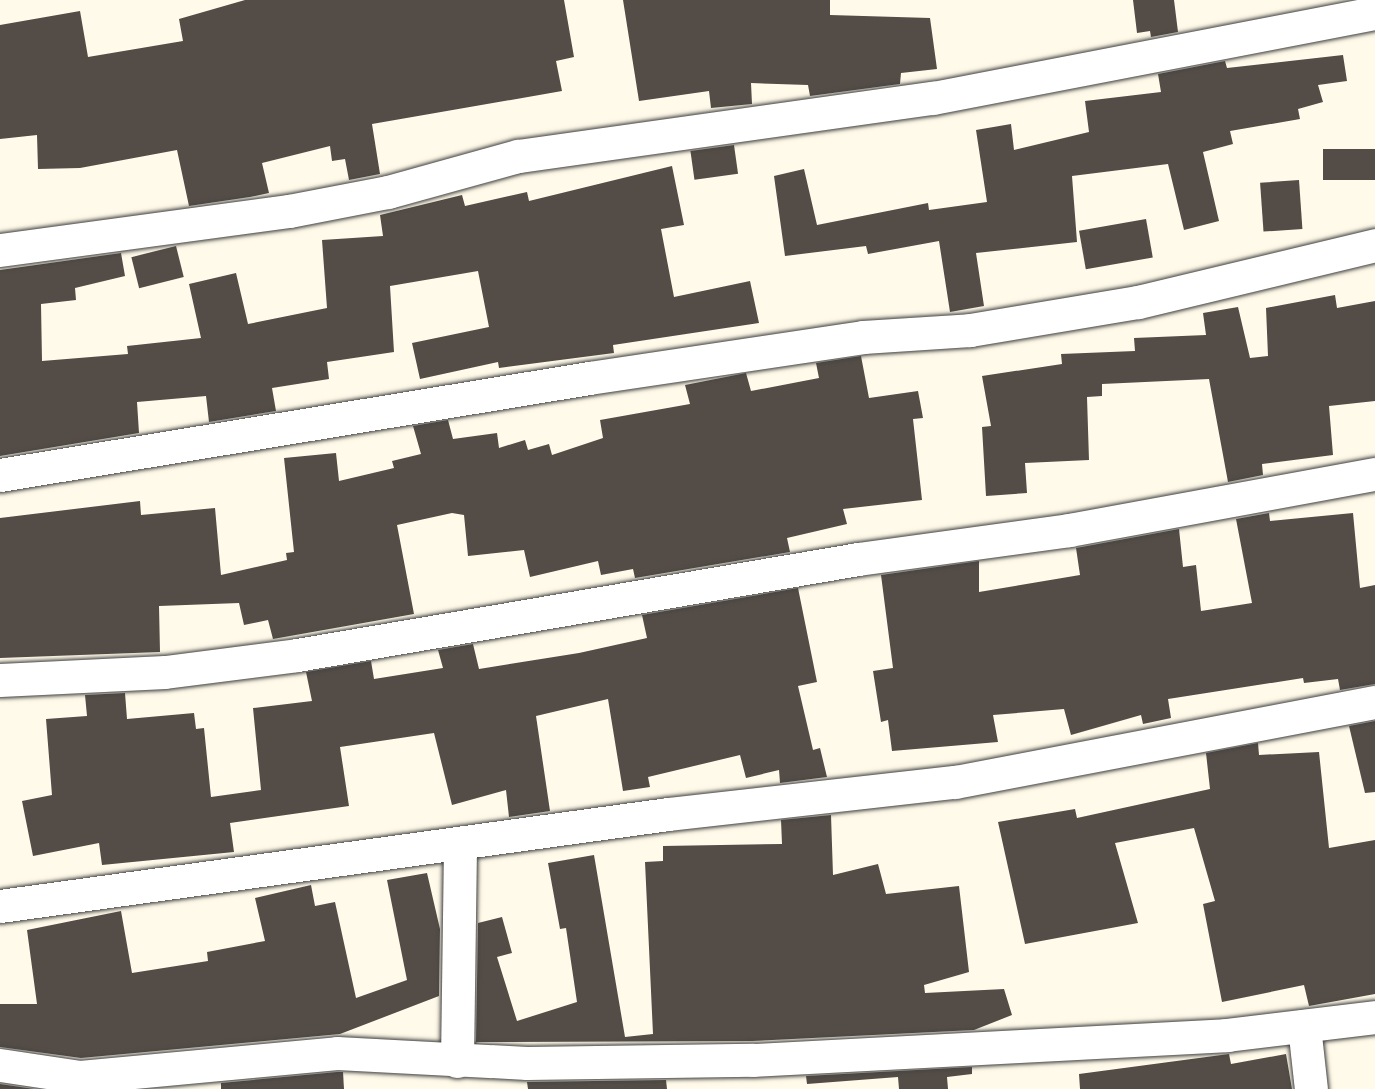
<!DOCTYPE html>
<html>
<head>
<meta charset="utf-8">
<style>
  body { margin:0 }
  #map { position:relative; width:1375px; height:1089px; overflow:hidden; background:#fffae9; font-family:"Roboto Serif",serif }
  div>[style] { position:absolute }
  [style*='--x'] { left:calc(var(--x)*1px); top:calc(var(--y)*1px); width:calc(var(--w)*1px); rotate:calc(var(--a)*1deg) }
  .building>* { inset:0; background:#534c47; transform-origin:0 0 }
  .roads { filter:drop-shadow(0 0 2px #3e3e3e) drop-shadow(0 0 2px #3e3e3e) }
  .minor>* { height:33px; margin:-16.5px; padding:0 16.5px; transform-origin:16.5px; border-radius:16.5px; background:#fff }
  span { translate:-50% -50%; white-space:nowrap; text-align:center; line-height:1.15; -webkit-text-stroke:6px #fff; paint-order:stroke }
</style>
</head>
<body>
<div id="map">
  <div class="building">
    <div style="clip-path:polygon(245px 0,564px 0,574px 57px,556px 61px,562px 91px,372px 124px,380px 174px,349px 180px,345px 159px,332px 161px,330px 146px,262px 163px,269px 193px,250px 197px,189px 206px,177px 150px,80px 168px,38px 169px,37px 135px,0 139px,0 25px,80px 11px,88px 57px,183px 41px,179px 19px)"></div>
    <div style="clip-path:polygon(623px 0,830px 0,830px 15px,930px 18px,937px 69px,901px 73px,900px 84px,810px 96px,808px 85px,751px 83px,752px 104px,711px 108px,709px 91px,639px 101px)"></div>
    <div style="clip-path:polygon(1133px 0,1174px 0,1178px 32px,1151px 37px,1150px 31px,1137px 33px)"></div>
    <div style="clip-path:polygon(1343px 55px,1347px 81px,1318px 85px,1323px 102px,1298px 109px,1300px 119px,1230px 131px,1233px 144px,1203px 152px,1219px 221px,1184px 230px,1168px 164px,1072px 176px,1077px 242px,976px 253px,984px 306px,950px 312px,939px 241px,868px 254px,866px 246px,785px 256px,774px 176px,804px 169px,817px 225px,928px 203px,929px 210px,987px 202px,976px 130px,1011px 124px,1014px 150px,1089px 132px,1085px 101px,1161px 92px,1158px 74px,1225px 61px,1227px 68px)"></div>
    <div style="left:734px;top:145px;width:29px;height:44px;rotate:82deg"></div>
    <div style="left:1375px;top:149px;width:31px;height:52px;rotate:90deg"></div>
    <div style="clip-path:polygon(672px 166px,684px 225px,661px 229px,674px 297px,750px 281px,759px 323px,613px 345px,614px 353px,499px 368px,498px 362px,420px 379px,412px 343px,489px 327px,478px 271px,390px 286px,394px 352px,327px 362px,329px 379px,272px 388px,276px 411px,209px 422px,206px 396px,137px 402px,139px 433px,0 456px,0 270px,121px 253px,125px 276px,75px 288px,76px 300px,41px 304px,42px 361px,128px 354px,127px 346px,201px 338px,189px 284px,236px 273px,248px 324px,327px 308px,322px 240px,383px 236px,380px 215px,462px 195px,465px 206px,527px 192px,529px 201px)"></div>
    <div style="left:1299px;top:180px;width:49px;height:39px;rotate:86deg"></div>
    <div style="left:1146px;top:219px;width:39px;height:68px;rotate:80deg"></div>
    <div style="left:176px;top:246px;width:32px;height:46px;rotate:76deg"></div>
    <div style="clip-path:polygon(1335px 295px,1337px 308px,1375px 301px,1375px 401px,1329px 406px,1333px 455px,1262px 464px,1263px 475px,1228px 482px,1209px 379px,1102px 384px,1102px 396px,1087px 397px,1089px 460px,1025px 463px,1027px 493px,986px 496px,982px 427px,991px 426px,982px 376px,1062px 364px,1061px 354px,1135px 351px,1134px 338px,1206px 335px,1203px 313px,1238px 307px,1250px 358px,1268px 356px,1266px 308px)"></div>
    <div style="clip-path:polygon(861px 356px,869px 398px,918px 391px,923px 418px,913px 419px,922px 500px,843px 509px,847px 524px,787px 538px,790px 552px,635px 578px,633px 569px,601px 575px,598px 561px,530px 577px,524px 550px,468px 556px,464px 515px,452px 513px,397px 525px,414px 614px,273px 639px,268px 620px,244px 625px,239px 603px,159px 606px,160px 652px,0 658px,0 518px,140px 501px,141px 515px,215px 508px,221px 575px,287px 560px,286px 553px,294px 552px,284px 458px,336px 453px,339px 481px,394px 468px,392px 461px,421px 454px,413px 426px,448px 420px,453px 439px,497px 433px,499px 448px,525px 440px,528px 450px,549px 444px,552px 455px,603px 438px,600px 420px,690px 404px,685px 385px,746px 373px,751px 391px,819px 378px,816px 363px)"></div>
    <div style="clip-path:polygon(1269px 513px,1270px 521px,1353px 513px,1360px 588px,1375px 585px,1375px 684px,1340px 690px,1338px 679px,1304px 683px,1303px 678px,1168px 699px,1171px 718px,1143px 724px,1141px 715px,1071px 735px,1064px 709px,993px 715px,998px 742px,892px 751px,888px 720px,881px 722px,873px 671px,893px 668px,881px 575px,979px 561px,979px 592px,1080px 575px,1076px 548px,1179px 529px,1183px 567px,1196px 565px,1201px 611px,1252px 603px,1236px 519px)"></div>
    <div style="clip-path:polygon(798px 588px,817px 682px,798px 686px,813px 750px,820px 748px,827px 777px,780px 783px,779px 770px,746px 778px,740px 755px,648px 777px,650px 787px,623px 791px,608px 699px,536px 716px,550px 811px,509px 817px,506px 790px,452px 805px,434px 733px,340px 747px,349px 806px,230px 823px,234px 852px,102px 865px,99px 843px,33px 856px,22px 801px,52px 795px,46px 719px,87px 716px,85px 695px,125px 693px,127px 719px,194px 713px,196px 729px,204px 728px,211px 797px,261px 790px,253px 708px,312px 701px,306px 672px,371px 661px,374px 679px,443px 668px,438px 650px,473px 644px,479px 669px,579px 653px,647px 638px,642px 615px)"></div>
    <div style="clip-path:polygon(1375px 721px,1375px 792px,1365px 793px,1349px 726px)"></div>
    <div style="clip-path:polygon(1258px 743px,1259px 755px,1319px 752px,1329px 848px,1375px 840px,1375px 994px,1309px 1006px,1304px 985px,1222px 1002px,1203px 904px,1215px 901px,1194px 828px,1115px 843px,1138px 923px,1025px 944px,998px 822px,1075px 809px,1077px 818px,1210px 789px,1206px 753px)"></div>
    <div style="clip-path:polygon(831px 815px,833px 875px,878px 864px,886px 894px,959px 886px,969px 972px,924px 985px,925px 993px,1004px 989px,1012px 1015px,974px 1030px,752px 1041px,476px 1042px,478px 923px,502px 917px,512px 953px,497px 957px,517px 1021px,577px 1002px,566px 928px,560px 929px,548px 863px,594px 855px,625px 1037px,653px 1034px,645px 862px,663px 861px,663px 846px,782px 844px,781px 820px)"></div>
    <div style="clip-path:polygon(427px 873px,440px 929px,439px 996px,340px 1034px,81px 1058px,0 1047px,0 1004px,37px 1004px,27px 930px,121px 911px,132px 973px,208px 961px,207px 952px,265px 941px,255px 898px,311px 885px,315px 906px,335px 902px,356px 998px,407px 980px,387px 880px)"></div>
    <div style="clip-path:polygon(1229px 1054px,1231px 1064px,1286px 1054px,1292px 1089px,1080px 1089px,1079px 1074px)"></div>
    <div style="clip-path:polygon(972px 1067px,972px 1074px,947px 1077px,948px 1089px,899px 1089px,898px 1077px,807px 1084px,806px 1076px)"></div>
    <div style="clip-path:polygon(337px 1072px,343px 1072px,344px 1089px,221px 1089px,221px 1083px)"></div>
    <div style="clip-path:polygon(666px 1080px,667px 1089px,528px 1089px,527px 1082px)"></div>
    <div style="clip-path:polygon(0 1084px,34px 1089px,0 1089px)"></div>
  </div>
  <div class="roads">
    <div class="minor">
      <div style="--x:0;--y:250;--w:292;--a:-7.7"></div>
      <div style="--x:289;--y:211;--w:101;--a:-10.9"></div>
      <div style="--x:388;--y:192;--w:135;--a:-15.5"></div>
      <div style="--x:518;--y:156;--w:419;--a:-8"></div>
      <div style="--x:933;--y:98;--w:450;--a:-10.9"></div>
      <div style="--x:0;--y:475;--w:597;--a:-9.35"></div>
      <div style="--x:589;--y:378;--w:277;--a:-8.5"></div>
      <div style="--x:863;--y:337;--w:107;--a:-3.7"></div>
      <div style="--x:970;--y:330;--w:170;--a:-9.5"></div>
      <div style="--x:1138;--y:302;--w:244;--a:-13.5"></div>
      <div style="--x:0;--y:680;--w:165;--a:-2.8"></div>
      <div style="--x:165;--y:672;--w:133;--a:-7.3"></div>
      <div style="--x:297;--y:655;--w:569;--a:-9.71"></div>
      <div style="--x:858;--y:559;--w:213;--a:-7.8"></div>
      <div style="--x:1069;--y:530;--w:311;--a:-10.4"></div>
      <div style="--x:0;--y:906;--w:674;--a:-7.84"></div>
      <div style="--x:668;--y:814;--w:289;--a:-6.4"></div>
      <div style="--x:955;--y:782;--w:428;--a:-10.8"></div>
      <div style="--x:1304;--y:1026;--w:63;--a:83.7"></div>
      <div style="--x:457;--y:1061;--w:216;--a:-89.2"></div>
      <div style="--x:0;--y:1065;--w:81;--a:8.5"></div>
      <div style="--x:80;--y:1077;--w:258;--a:-5.3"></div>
      <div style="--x:337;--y:1053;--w:190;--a:3"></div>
      <div style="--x:527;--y:1063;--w:226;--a:-0.8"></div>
      <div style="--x:753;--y:1060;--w:475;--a:-3"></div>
      <div style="--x:1227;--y:1035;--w:149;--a:-6.9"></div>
    </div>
  </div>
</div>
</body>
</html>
